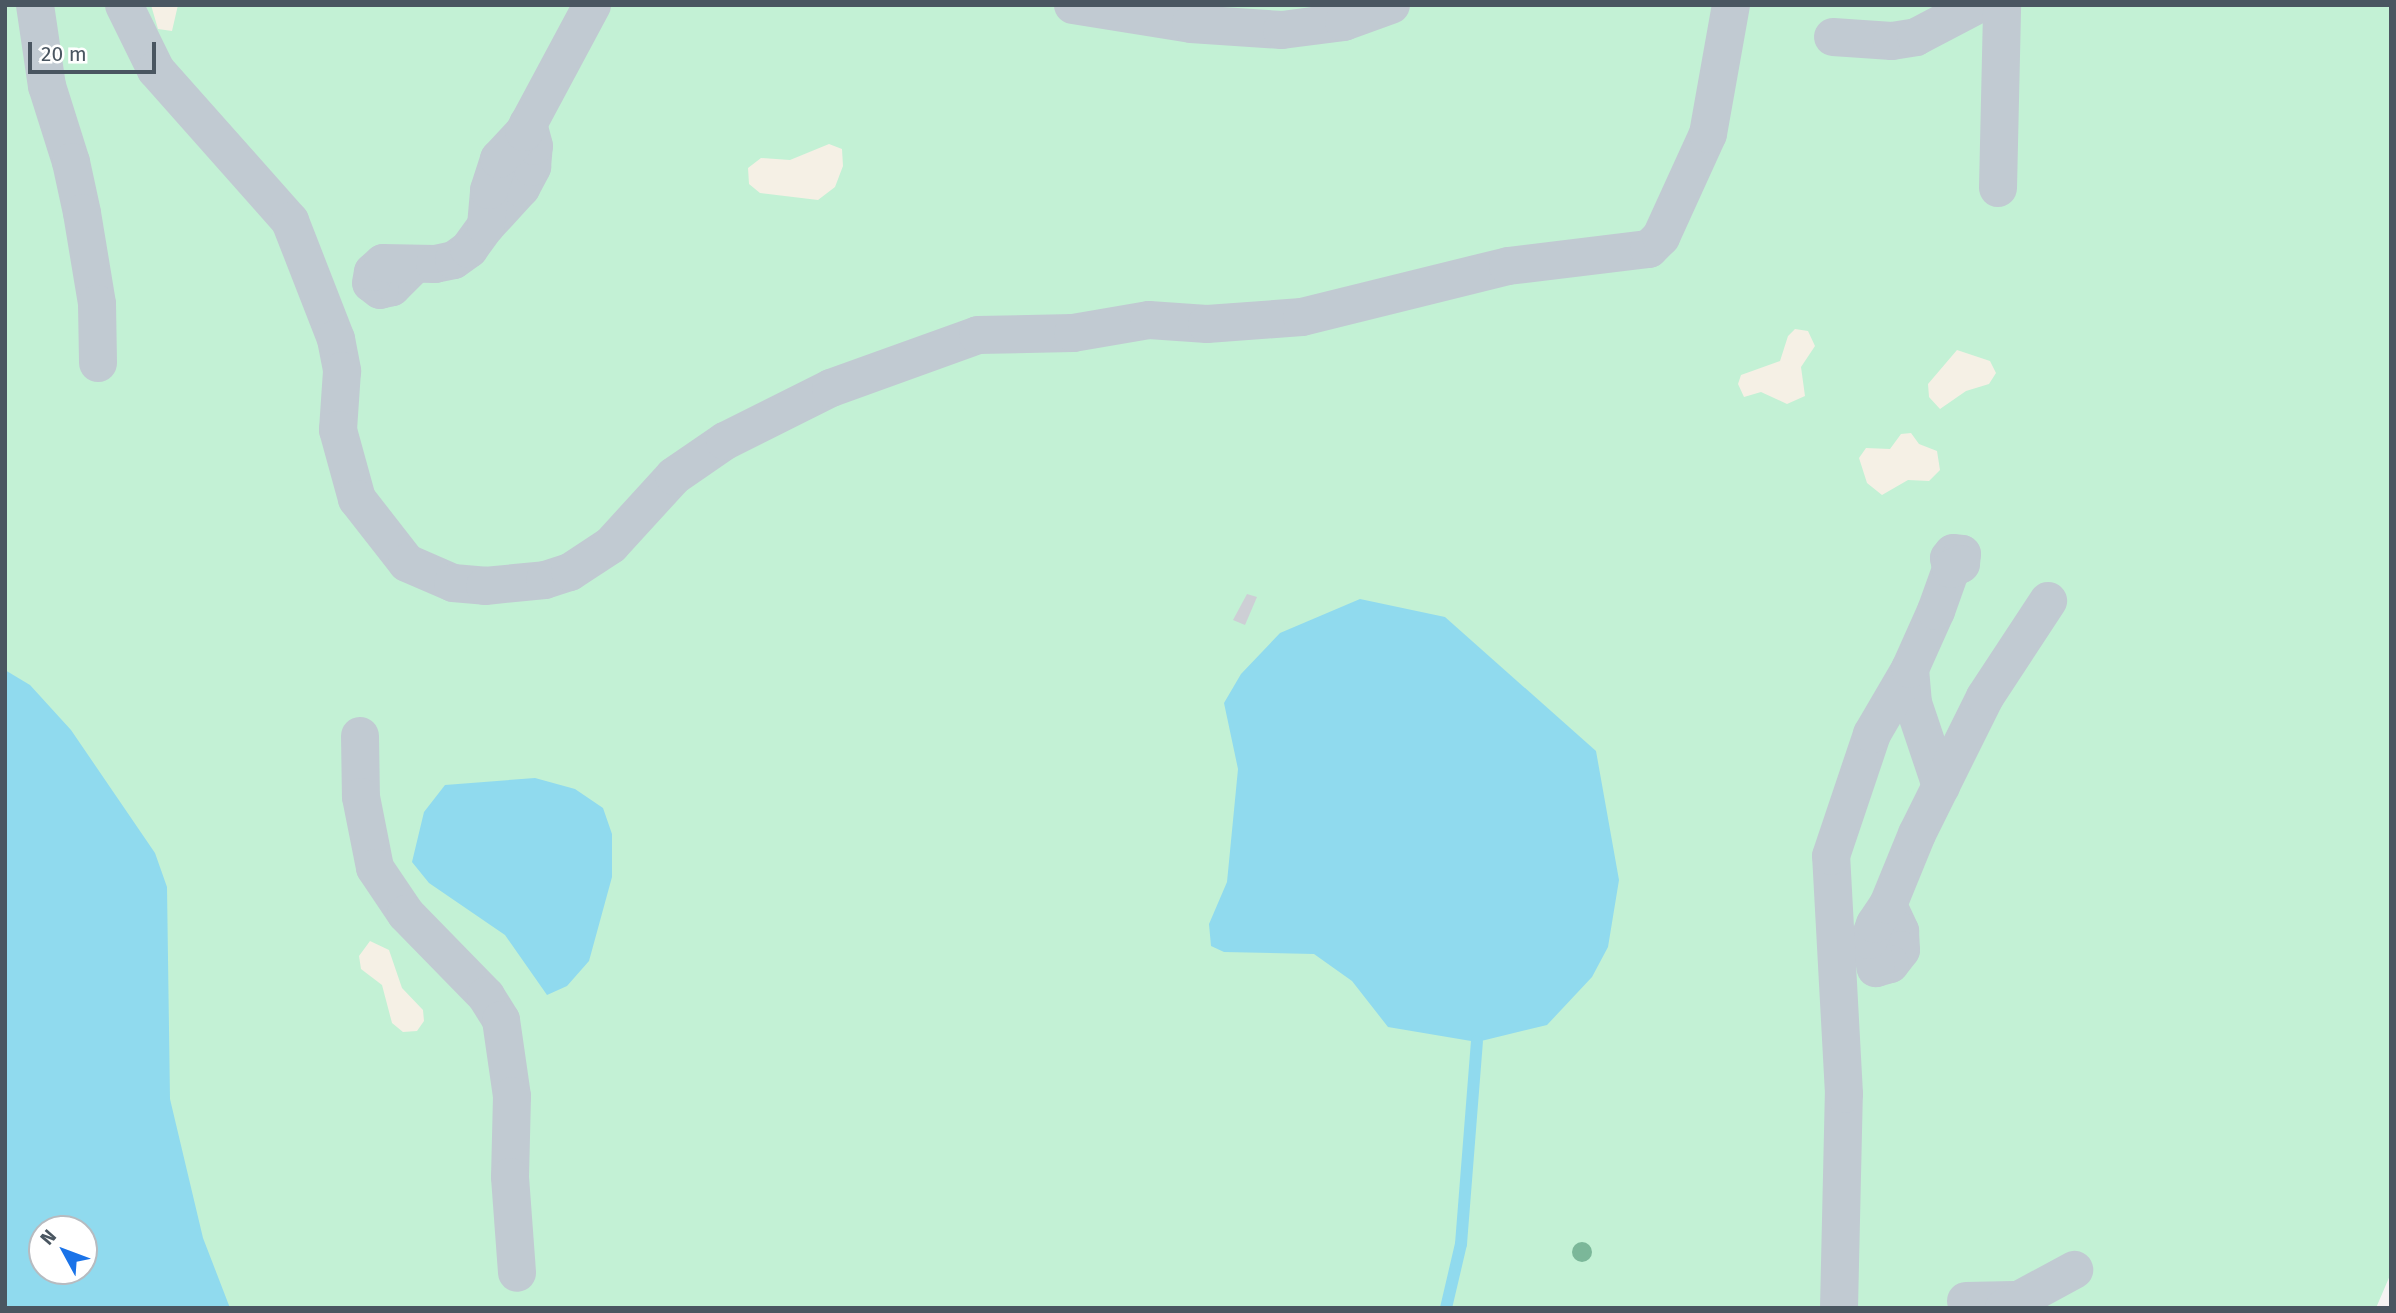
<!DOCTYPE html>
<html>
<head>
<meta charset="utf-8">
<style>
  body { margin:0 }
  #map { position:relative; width:2396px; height:1313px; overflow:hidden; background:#f5f3f3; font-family:"Fira Sans",sans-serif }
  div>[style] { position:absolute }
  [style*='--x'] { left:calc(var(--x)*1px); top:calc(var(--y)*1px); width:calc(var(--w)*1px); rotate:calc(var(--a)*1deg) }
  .green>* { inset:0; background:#c3f1d5 }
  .sand>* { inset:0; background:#f5f0e5 }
  .water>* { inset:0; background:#90daee }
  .stream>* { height:12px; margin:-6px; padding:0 6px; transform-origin:6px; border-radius:6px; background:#90daee }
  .building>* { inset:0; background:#cdcfd5 }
  .minor>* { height:38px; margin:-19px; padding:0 19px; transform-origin:19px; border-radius:19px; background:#c1cad2 }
  .trees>* { width:20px; height:20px; margin:-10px; border-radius:50%; background:#7bb799 }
  span { translate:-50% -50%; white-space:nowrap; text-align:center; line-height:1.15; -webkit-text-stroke:7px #fff; paint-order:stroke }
  .frame { position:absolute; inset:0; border:7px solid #4a5661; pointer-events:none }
  .north { position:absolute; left:28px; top:1215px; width:70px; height:70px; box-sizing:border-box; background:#fff; border:2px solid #b7bbc0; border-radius:50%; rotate:311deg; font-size:19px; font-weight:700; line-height:28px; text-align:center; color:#4a5661 }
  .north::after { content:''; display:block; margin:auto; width:24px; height:32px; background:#1a73e8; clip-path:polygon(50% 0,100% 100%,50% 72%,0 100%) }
  .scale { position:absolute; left:28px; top:42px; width:128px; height:32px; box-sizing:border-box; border:4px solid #4a5661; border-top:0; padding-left:9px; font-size:21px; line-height:24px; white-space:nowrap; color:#4a5661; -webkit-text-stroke:5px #fff; paint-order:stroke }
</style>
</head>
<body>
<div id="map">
  <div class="green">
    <div style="clip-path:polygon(evenodd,5px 5px,2391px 5px,2391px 1273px,2376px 1308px,5px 1308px,5px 5px,42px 1229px,84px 1229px,84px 1271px,42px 1271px,42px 1229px)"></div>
  </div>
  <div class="sand">
    <div style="clip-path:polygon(151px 5px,178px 5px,172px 31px,158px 29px)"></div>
    <div style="clip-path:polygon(829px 144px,842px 149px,843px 166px,835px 187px,818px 200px,760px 193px,749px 184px,748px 168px,761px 158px,790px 160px)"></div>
    <div style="clip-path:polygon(1795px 329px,1808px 331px,1815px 346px,1801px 367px,1805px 396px,1787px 404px,1761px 392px,1744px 397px,1738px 384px,1741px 375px,1780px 361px,1788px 336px)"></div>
    <div style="clip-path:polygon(1957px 350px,1990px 361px,1996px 373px,1989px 384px,1966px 391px,1940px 409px,1929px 397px,1928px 384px)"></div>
    <div style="clip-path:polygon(1911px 433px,1919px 444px,1937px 451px,1940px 470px,1929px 481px,1908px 480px,1882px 495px,1867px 483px,1859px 458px,1866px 448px,1890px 449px,1901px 434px)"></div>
    <div style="clip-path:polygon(370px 941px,389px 950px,402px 988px,423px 1010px,424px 1021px,417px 1031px,403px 1032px,392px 1023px,382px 985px,361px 969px,359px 956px)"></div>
  </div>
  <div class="water">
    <div style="clip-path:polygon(1360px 599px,1445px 617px,1596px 751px,1619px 880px,1608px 947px,1592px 977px,1547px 1025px,1477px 1042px,1388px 1027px,1352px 981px,1314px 954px,1224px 952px,1211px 946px,1209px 924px,1227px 882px,1238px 769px,1224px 703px,1241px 674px,1280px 633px)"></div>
    <div style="clip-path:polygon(evenodd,5px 670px,30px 685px,71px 730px,155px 853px,167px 887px,170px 1099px,203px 1238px,230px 1308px,5px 1308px,5px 670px,42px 1229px,84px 1229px,84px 1271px,42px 1271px,42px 1229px)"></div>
    <div style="clip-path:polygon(535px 778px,575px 789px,603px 808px,612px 834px,612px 877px,589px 961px,567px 986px,547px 995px,505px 935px,429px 883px,412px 862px,424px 812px,445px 785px)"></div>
  </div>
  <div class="stream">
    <div style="--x:1446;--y:1308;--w:66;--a:-76.8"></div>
    <div style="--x:1461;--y:1244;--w:203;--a:-85.5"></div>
  </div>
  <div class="building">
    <div style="clip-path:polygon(1247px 594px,1257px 597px,1245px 625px,1233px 620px)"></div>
  </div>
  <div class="minor">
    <div style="--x:35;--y:5;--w:82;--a:81.6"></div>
    <div style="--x:47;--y:86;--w:80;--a:72.5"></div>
    <div style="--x:71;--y:162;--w:52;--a:77.8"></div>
    <div style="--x:82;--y:213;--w:92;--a:80.6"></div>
    <div style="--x:97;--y:304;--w:59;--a:89"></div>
    <div style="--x:124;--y:5;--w:72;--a:63.8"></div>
    <div style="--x:156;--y:70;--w:202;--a:48.4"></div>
    <div style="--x:290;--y:221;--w:127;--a:68.7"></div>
    <div style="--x:336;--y:339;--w:33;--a:79"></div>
    <div style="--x:342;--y:371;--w:59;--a:93.9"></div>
    <div style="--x:338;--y:430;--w:72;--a:74.6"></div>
    <div style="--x:357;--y:499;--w:81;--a:52"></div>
    <div style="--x:407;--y:563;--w:50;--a:23.5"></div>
    <div style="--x:453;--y:583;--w:32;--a:5"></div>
    <div style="--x:485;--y:586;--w:60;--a:-5.7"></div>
    <div style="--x:545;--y:580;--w:26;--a:-18"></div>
    <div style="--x:570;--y:572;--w:49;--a:-33.4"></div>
    <div style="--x:611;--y:545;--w:93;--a:-47.6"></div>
    <div style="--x:674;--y:476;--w:62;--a:-34.5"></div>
    <div style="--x:725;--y:441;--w:119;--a:-26.6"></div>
    <div style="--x:831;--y:388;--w:156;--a:-19.8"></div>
    <div style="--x:978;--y:335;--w:95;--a:-1.2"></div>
    <div style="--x:1073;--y:333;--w:77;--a:-9.7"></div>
    <div style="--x:1149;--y:320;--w:58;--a:3.9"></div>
    <div style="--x:1207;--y:324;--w:95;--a:-4.2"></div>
    <div style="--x:1302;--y:317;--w:212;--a:-13.9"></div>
    <div style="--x:1508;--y:266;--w:142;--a:-6.9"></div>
    <div style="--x:1649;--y:249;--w:17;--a:-45"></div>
    <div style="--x:1661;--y:237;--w:113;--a:-65.5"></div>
    <div style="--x:1708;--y:134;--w:131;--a:-79.9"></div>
    <div style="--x:1073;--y:5;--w:120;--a:9.1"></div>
    <div style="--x:1191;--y:24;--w:91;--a:3.8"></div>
    <div style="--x:1282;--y:30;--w:63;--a:-7.4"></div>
    <div style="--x:1344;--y:22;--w:50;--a:-19.9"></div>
    <div style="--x:1833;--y:37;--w:59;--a:3.9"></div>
    <div style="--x:1892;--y:41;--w:24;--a:-9"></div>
    <div style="--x:1916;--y:37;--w:69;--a:-27.7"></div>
    <div style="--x:1998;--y:188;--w:183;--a:-88.7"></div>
    <div style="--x:486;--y:226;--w:52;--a:-47.4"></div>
    <div style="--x:521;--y:188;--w:24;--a:-62"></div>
    <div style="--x:532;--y:167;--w:21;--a:-85"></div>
    <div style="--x:534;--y:146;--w:23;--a:-105"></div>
    <div style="--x:415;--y:264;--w:33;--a:135"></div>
    <div style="--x:392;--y:287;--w:12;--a:166"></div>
    <div style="--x:380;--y:290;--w:11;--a:-142"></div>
    <div style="--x:371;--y:283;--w:11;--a:-80"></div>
    <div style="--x:373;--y:272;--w:13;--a:-42"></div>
    <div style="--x:383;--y:263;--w:52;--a:1.1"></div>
    <div style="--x:435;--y:264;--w:19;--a:-12"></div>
    <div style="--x:454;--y:260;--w:19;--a:-36"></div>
    <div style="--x:469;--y:249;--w:29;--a:-54"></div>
    <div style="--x:486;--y:226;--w:36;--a:-85"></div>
    <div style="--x:489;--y:190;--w:33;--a:-72"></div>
    <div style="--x:499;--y:159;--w:37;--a:-47"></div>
    <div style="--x:524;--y:132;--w:144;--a:-61.8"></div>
    <div style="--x:1910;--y:669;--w:34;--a:85"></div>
    <div style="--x:1913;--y:703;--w:88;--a:71.4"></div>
    <div style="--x:360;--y:736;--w:61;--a:89.1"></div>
    <div style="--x:361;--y:797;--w:72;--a:78.8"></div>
    <div style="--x:375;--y:868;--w:55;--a:56"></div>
    <div style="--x:406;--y:914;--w:115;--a:45.7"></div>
    <div style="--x:486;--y:996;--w:28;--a:58"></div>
    <div style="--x:501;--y:1020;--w:77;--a:81.8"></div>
    <div style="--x:512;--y:1096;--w:81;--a:91.4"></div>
    <div style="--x:510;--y:1177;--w:96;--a:85.8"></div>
    <div style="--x:1888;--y:905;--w:29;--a:65"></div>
    <div style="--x:1900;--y:931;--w:19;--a:87"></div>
    <div style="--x:1901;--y:950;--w:18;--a:128"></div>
    <div style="--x:1890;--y:964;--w:15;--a:164"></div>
    <div style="--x:1876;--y:968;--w:29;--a:-104"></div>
    <div style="--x:1869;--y:940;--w:17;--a:-69"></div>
    <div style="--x:1875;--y:924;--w:23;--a:-56"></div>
    <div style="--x:1888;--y:905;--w:77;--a:-67.8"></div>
    <div style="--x:1917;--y:834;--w:153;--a:-63.6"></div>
    <div style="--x:1985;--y:697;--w:115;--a:-56.7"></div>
    <div style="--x:1966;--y:1301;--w:48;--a:-1.2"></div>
    <div style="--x:1839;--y:1308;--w:214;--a:-88.7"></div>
    <div style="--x:1844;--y:1094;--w:238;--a:-93.1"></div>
    <div style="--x:1831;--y:856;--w:129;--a:-71.4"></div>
    <div style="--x:1872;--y:734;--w:75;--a:-59.7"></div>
    <div style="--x:1910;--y:669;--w:64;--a:-65.9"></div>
    <div style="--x:1936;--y:611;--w:45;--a:-70.3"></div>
    <div style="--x:1951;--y:569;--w:11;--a:-100"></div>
    <div style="--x:1949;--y:558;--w:6;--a:-51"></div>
    <div style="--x:1953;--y:553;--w:9;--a:6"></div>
    <div style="--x:1962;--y:554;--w:10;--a:96"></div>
    <div style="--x:1961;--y:564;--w:11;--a:153"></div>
    <div style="--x:2004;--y:1308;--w:80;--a:-28.5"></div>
  </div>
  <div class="trees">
    <div style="left:1582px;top:1252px"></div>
  </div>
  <div class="frame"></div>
  <div class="north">N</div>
  <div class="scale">20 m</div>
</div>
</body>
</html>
